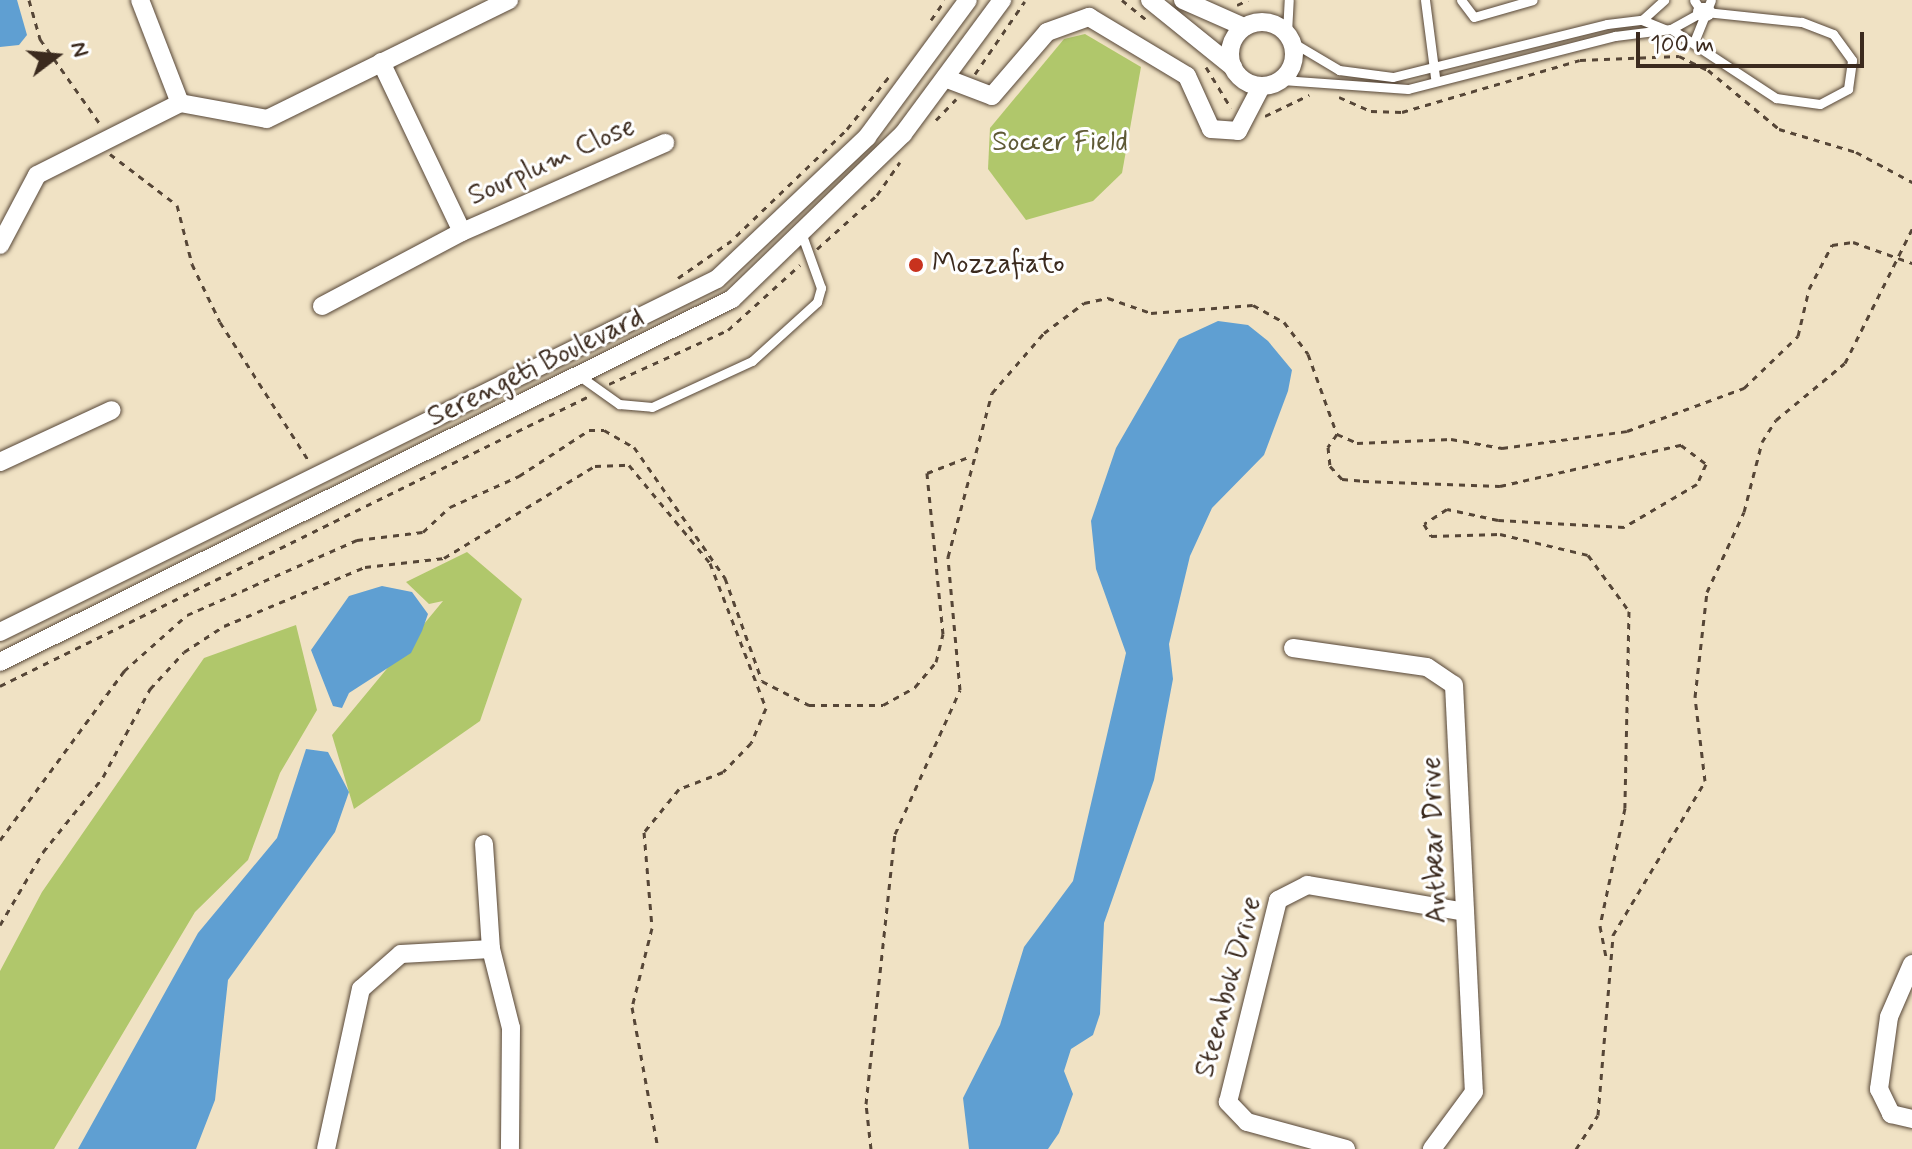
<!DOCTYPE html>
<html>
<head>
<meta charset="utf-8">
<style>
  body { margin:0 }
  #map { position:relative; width:1912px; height:1149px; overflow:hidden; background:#f0e2c4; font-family:Mynerve,sans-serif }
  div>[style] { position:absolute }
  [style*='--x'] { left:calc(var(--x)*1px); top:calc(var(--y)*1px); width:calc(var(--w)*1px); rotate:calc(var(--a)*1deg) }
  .green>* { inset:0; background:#b0c76b }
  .water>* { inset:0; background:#5f9fd2 }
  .path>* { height:3px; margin-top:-1.5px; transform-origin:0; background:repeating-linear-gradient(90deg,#564637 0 6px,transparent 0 12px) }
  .roads { filter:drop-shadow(0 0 2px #564637) drop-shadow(0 0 2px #564637) }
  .lane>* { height:9px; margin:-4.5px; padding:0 4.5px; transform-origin:4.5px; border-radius:4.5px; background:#fff }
  .street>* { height:18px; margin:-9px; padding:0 9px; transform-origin:9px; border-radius:9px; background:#fff }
  .street>.ring { margin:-9px; padding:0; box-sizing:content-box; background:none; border:18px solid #fff; border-radius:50% }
  .dots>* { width:22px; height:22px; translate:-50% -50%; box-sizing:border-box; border:4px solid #fff; border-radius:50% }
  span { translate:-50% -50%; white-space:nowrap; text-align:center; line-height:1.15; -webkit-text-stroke:6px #fff; paint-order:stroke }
  .park-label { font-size:28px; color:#5e5935 }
  .street-label { font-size:28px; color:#3b2a1e }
  .poi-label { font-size:28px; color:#3b2a1e }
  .left { translate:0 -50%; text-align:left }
  .north { position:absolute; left:16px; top:16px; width:80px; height:80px; -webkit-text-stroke:6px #fff; paint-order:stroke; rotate:74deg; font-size:22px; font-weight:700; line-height:32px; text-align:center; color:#3b2a1e }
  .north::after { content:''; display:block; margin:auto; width:28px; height:36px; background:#3b2a1e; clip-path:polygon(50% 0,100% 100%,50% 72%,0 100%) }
  .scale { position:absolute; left:1636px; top:32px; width:228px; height:36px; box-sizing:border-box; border:4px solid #3b2a1e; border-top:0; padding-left:10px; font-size:24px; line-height:28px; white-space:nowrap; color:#3b2a1e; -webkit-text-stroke:6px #fff; paint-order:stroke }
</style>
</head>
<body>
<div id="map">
  <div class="green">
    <div style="clip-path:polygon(1085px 34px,1141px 67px,1122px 173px,1093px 201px,1026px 220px,988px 169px,990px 128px,1064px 39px)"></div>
    <div style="clip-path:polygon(467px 552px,522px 599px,480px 721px,354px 809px,332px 735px,443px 601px,429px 604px,406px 582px)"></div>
    <div style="clip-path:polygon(296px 625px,317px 710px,280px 773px,248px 860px,195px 912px,54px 1149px,0 1149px,0 971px,42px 892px,204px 658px)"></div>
  </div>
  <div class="water">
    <div style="clip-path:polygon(0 0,17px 0,27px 35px,19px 45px,0 47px)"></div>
    <div style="clip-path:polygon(1218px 321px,1248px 325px,1268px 341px,1292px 370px,1288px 391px,1264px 455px,1212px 508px,1190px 556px,1169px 644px,1173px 679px,1154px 780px,1104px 923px,1100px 1014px,1093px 1035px,1071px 1049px,1064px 1071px,1073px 1094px,1059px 1133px,1048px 1149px,969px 1149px,963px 1098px,1000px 1025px,1024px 947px,1073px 881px,1126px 653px,1096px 569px,1091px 521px,1116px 448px,1179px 339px)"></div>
    <div style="clip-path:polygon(382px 586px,412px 592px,428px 614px,422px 631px,411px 653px,349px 693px,342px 708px,333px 706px,311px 650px,349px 596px)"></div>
    <div style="clip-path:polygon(306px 749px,328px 752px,349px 792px,335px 832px,228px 980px,215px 1100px,196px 1149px,78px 1149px,198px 933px,277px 838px)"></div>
  </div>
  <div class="path">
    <div style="--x:29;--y:0;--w:41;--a:74.2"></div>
    <div style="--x:40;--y:39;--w:104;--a:54.8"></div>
    <div style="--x:1122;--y:0;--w:32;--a:39"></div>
    <div style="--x:1237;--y:5;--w:12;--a:-24"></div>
    <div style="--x:931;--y:20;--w:24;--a:-55"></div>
    <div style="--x:1206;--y:67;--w:48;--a:58.6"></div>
    <div style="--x:975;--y:74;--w:88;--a:-55.6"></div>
    <div style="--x:1339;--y:97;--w:35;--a:24"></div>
    <div style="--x:1371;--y:111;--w:31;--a:2"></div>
    <div style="--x:1402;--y:112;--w:185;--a:-16.3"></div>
    <div style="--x:1580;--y:60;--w:99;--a:-2.3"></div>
    <div style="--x:1679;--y:56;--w:32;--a:26"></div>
    <div style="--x:1708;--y:70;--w:92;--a:39.7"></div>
    <div style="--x:1779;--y:129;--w:80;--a:16.6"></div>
    <div style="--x:1856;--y:152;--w:64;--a:28.2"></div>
    <div style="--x:1265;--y:116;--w:49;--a:-25.5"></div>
    <div style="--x:936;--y:120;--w:29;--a:-46"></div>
    <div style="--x:110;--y:154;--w:84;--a:37.3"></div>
    <div style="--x:177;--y:205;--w:61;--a:75.7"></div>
    <div style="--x:192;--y:264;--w:64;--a:64.2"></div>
    <div style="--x:220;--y:322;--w:165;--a:57.4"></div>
    <div style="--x:736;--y:236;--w:154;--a:-43.9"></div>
    <div style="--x:847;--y:129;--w:70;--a:-51.3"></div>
    <div style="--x:817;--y:249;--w:81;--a:-42"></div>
    <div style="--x:877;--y:195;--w:40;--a:-55.1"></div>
    <div style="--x:678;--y:278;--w:65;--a:-34.9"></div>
    <div style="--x:609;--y:384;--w:131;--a:-24.4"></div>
    <div style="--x:728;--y:330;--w:97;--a:-42.1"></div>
    <div style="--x:1337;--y:434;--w:16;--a:125"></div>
    <div style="--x:1328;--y:447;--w:19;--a:84"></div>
    <div style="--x:1330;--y:466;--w:18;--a:47"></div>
    <div style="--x:1342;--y:479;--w:21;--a:5"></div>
    <div style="--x:1363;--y:481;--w:137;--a:2.1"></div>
    <div style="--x:1500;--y:486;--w:186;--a:-12.8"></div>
    <div style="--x:1681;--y:445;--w:31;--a:37"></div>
    <div style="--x:1706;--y:464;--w:22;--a:114"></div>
    <div style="--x:1697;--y:484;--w:85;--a:149.5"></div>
    <div style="--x:1624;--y:527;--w:126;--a:-176.8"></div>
    <div style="--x:1498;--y:520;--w:52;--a:-167.8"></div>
    <div style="--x:1447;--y:509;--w:27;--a:147"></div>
    <div style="--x:1424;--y:524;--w:14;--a:60"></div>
    <div style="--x:1431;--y:536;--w:69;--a:-1.7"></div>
    <div style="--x:1500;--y:534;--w:90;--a:13.4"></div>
    <div style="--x:1588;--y:555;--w:69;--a:53.8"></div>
    <div style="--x:1629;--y:611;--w:197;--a:91.2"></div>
    <div style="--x:1625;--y:808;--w:121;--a:102"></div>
    <div style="--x:1600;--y:926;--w:36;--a:79"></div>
    <div style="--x:0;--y:686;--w:657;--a:-26.21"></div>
    <div style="--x:0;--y:840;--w:210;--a:-53.7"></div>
    <div style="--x:124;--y:671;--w:84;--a:-41.6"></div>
    <div style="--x:187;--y:615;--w:186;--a:-23.8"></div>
    <div style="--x:357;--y:540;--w:66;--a:-6.9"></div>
    <div style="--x:423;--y:532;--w:37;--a:-43"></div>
    <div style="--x:450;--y:507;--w:76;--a:-24.2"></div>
    <div style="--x:519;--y:476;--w:84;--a:-33.3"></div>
    <div style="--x:589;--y:430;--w:15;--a:0"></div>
    <div style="--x:604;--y:430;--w:34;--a:30"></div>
    <div style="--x:634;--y:447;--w:160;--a:55.2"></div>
    <div style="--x:725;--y:578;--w:109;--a:70.2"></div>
    <div style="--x:762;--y:681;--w:53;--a:27.1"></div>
    <div style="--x:809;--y:705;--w:74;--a:0"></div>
    <div style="--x:883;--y:705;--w:37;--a:-29"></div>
    <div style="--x:915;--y:687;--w:33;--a:-50"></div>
    <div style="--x:936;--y:662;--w:29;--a:-76"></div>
    <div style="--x:943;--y:634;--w:162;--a:-95.7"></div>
    <div style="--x:927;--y:473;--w:47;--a:-21.1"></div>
    <div style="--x:0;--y:925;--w:85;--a:-59.5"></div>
    <div style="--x:43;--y:852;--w:96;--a:-51.3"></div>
    <div style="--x:103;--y:777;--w:100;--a:-61.9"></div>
    <div style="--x:150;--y:689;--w:50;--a:-47.4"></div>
    <div style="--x:184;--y:652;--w:48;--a:-33"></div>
    <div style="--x:224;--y:626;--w:153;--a:-22.7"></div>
    <div style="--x:365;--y:567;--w:80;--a:-6.5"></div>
    <div style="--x:444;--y:558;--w:177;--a:-31.4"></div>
    <div style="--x:595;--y:466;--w:34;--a:-2"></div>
    <div style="--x:629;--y:465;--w:127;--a:50.4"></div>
    <div style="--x:710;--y:563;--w:155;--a:68.9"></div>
    <div style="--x:766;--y:708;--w:38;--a:113"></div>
    <div style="--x:751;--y:743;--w:40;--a:134"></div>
    <div style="--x:723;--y:772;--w:47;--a:158.9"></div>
    <div style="--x:679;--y:789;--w:55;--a:129.1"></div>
    <div style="--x:644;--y:832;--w:96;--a:85.2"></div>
    <div style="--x:652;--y:928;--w:81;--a:104.2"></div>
    <div style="--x:632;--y:1007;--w:144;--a:79.6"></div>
    <div style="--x:871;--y:1149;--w:45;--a:-96.3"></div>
    <div style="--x:866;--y:1104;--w:272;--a:-83.9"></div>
    <div style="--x:895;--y:834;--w:158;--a:-65.7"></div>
    <div style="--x:960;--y:690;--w:134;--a:-95.2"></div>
    <div style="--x:948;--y:557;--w:170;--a:-75"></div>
    <div style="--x:992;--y:393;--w:79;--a:-49.1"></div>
    <div style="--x:1044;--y:333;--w:50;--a:-36.9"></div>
    <div style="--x:1084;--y:303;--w:25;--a:-12"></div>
    <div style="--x:1108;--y:298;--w:46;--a:19.2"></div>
    <div style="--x:1151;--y:313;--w:102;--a:-4.5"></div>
    <div style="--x:1253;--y:305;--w:35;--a:29"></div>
    <div style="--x:1284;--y:322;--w:40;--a:53"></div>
    <div style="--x:1308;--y:354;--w:85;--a:70.1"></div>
    <div style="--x:1337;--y:434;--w:22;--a:24"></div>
    <div style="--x:1357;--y:443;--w:94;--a:-2.4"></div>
    <div style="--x:1451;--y:439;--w:52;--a:10"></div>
    <div style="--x:1502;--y:448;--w:126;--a:-7.7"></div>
    <div style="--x:1627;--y:431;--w:125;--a:-20.2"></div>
    <div style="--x:1744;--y:388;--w:75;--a:-43.9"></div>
    <div style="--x:1798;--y:336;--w:48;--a:-76.8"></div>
    <div style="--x:1809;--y:289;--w:50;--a:-62.4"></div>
    <div style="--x:1832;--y:245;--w:21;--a:-8"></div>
    <div style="--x:1853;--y:242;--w:63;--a:19.6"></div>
    <div style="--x:1576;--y:1149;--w:40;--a:-57.1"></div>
    <div style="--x:1598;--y:1115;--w:181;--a:-85.2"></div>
    <div style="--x:1613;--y:935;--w:179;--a:-59.1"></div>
    <div style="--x:1705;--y:781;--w:85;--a:-96.8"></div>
    <div style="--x:1695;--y:697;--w:106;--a:-83.5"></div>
    <div style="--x:1707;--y:592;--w:88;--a:-65.2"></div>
    <div style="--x:1744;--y:512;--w:72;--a:-75.6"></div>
    <div style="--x:1762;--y:442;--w:26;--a:-58"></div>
    <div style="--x:1776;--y:420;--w:89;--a:-39.6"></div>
    <div style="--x:1845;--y:363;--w:150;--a:-63.4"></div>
  </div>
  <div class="roads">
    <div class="lane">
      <div style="--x:1425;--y:0;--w:78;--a:82.6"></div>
      <div style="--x:1461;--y:0;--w:21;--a:53"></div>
      <div style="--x:1474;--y:17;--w:61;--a:-16.1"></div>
      <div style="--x:1642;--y:20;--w:30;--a:-42"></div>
      <div style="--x:1671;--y:29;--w:35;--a:-29"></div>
      <div style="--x:1702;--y:12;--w:14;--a:-124"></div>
      <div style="--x:1287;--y:33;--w:33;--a:-87"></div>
      <div style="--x:1292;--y:42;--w:55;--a:30.8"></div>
      <div style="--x:1339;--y:70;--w:54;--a:7.4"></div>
      <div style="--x:1393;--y:77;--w:220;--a:-13.9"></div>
      <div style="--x:1607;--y:24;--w:35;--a:-7"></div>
      <div style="--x:1642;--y:20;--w:24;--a:22"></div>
      <div style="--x:1694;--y:42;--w:45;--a:-68"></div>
      <div style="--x:1282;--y:80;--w:126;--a:4.1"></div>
      <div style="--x:1408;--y:89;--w:214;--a:-14.4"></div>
      <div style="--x:1615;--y:36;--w:56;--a:-7.1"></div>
      <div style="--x:1671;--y:29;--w:126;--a:33.3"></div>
      <div style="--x:1776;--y:98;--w:44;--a:7.8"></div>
      <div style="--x:1820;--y:104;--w:32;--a:-28"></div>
      <div style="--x:1848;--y:89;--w:29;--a:-82"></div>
      <div style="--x:1852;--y:60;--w:32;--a:-126"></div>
      <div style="--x:1833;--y:34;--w:34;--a:-159"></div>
      <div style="--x:1801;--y:22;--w:96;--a:-174"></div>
      <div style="--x:581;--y:377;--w:47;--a:35.4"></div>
      <div style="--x:619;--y:404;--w:33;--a:5"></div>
      <div style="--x:652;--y:407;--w:110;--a:-24.7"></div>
      <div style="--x:752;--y:361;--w:88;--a:-42.2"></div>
      <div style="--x:817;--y:302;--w:15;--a:-74"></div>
      <div style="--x:821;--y:288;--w:53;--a:-109.8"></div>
    </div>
    <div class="street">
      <div style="--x:140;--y:0;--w:110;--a:68.8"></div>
      <div style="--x:1150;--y:0;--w:107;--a:38.9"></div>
      <div style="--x:1183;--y:0;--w:67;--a:23.9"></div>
      <div style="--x:1702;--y:12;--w:4;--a:0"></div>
      <div class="ring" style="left:1230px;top:22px;width:46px;height:46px"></div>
      <div style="--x:381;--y:62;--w:188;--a:64.5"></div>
      <div style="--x:945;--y:78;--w:50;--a:21"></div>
      <div style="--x:992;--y:96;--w:84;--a:-49.3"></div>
      <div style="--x:1047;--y:32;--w:45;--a:-19.7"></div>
      <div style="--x:1089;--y:17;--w:114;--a:31"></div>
      <div style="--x:1187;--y:76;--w:58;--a:65.6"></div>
      <div style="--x:1211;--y:129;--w:27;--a:4"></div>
      <div style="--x:1238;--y:131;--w:50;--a:-62.4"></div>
      <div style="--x:0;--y:245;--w:79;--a:-62.1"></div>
      <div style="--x:37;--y:175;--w:160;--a:-26.7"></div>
      <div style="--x:180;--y:103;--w:88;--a:10.4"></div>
      <div style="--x:267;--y:119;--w:270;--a:-26.2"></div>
      <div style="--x:322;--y:306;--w:158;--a:-27.9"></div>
      <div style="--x:462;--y:232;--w:222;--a:-23.7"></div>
      <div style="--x:0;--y:462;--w:123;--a:-24.9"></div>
      <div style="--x:0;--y:632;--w:799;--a:-26.21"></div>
      <div style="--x:717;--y:279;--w:207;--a:-43.4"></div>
      <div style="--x:867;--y:137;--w:170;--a:-53.6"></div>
      <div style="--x:1293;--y:648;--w:135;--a:8.1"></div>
      <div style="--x:1427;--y:667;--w:32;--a:34"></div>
      <div style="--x:1454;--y:685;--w:407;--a:87.2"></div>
      <div style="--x:1474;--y:1092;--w:71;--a:126.4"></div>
      <div style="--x:0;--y:662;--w:817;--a:-26.38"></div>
      <div style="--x:732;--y:299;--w:238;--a:-44"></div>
      <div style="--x:903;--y:134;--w:167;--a:-53.5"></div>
      <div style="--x:484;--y:844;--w:105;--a:86.2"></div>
      <div style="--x:491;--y:949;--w:81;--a:75.8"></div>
      <div style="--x:511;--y:1028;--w:121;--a:90.5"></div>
      <div style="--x:1912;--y:964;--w:58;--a:113.5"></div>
      <div style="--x:1889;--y:1017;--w:73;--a:97.9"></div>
      <div style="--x:1879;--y:1089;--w:28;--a:64"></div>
      <div style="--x:1891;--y:1114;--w:22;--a:13"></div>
      <div style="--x:326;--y:1149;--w:164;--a:-77.7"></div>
      <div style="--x:361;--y:989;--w:53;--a:-41.2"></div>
      <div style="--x:401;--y:954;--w:90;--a:-3.2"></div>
      <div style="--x:1346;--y:1149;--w:103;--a:-164.7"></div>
      <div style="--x:1247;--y:1122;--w:28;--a:-134"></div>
      <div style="--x:1228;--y:1102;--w:208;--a:-76.1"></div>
      <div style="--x:1278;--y:900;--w:33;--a:-27"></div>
      <div style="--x:1307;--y:885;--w:160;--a:9.7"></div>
    </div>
  </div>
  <div class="dots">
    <div style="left:916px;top:265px;background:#c8321e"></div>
  </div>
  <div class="park-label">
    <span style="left:1060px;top:143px">Soccer Field</span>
  </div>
  <div class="street-label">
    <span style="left:552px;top:162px;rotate:-24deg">Sourplum Close</span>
    <span style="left:536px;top:368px;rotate:-26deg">Serengeti Boulevard</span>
    <span style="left:1435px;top:840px;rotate:-92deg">Antbear Drive</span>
    <span style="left:1229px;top:987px;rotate:-75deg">Steenbok Drive</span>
  </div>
  <div class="poi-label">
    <span class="left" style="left:932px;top:265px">Mozzafiato</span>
  </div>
  <div class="north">N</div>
  <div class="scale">100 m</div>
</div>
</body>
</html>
